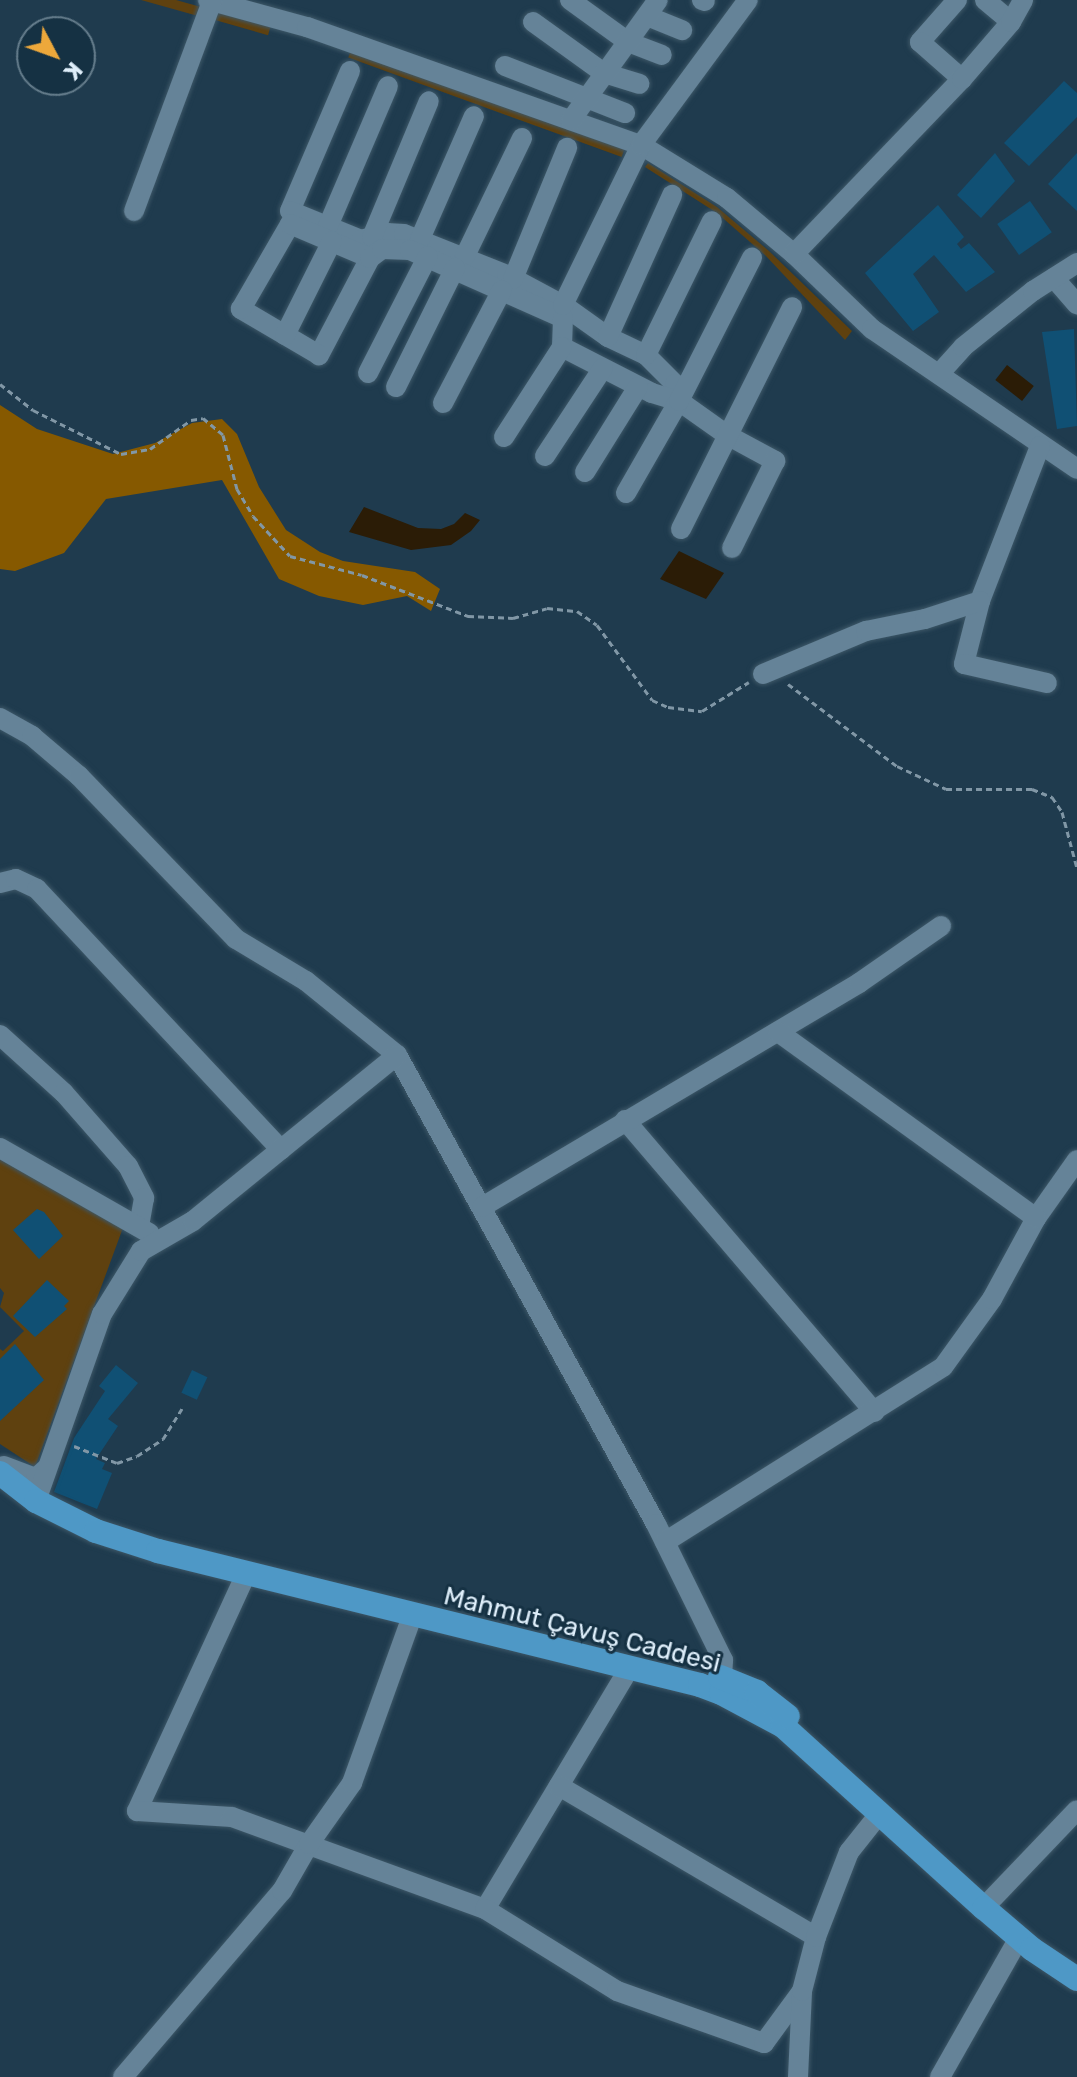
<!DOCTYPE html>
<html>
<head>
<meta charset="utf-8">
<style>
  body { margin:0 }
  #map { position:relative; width:1077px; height:2077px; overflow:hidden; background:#1f3b4e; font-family:Rubik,sans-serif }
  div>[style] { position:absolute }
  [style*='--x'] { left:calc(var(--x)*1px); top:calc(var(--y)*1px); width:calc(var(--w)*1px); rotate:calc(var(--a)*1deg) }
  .green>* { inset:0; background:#5f410f; transform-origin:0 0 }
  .forest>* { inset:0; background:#865900 }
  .water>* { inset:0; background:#2b1c06; transform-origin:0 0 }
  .building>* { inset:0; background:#105074; transform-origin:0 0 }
  .path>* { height:3px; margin-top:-1.5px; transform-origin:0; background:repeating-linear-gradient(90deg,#8197a6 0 6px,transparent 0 10px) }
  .roads { filter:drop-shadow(0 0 2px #3d5767) drop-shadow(0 0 2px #3d5767) }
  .minor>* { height:20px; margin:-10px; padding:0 10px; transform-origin:10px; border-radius:10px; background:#658398 }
  .major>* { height:24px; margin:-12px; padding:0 12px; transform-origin:12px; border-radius:12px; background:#4e98c6 }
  span { translate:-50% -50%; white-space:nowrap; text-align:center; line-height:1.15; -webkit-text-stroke:6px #153143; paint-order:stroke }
  .street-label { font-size:26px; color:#deeefa }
  .north { position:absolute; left:16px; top:16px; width:80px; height:80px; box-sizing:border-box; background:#153143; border:2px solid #657d8c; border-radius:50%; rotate:131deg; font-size:22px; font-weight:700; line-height:32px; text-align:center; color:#deeefa }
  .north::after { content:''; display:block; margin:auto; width:28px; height:36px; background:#eda83b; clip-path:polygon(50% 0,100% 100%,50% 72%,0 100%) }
</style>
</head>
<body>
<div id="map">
  <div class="green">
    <div style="clip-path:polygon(141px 0,176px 0,201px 7px,198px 16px)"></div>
    <div style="left:216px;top:10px;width:57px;height:10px;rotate:16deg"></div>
    <div style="left:351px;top:50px;width:291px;height:8px;rotate:20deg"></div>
    <div style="clip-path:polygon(648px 163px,717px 207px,769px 251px,852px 331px,845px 340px,765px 255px,717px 213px,645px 167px)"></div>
    <div style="clip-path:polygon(0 1153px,124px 1225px,35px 1467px,0 1444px,0 1349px,3px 1351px,24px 1331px,0 1307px,4px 1293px,0 1288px)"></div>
  </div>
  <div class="forest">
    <div style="clip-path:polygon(0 405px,37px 429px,113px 454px,155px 443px,192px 423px,222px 419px,237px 434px,259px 487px,286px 530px,320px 552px,343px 561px,415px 572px,440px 589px,431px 611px,407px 596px,363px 605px,319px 596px,279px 579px,222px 480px,106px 499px,64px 553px,15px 571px,0 569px)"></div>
  </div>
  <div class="water">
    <div style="left:1007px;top:365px;width:34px;height:19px;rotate:38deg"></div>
    <div style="clip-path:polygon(364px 507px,418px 528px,441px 529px,454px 524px,465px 513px,480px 520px,471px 531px,451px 545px,411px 550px,349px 532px)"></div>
    <div style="clip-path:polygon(679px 551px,724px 573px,706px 599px,660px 579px)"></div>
  </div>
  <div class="building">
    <div style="clip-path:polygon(1064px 81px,1077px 93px,1077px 117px,1029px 166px,1004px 143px)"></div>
    <div style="clip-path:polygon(995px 153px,1015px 181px,981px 218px,957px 195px)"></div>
    <div style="clip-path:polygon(1077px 153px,1077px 211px,1048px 184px)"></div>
    <div style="left:1030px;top:201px;width:38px;height:40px;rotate:55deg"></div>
    <div style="clip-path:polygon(938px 205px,964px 237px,957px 244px,961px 249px,969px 243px,995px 272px,966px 292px,934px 255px,913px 274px,939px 312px,913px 331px,865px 273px)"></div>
    <div style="clip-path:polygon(1074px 329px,1077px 426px,1057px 429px,1042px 332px)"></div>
    <div style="clip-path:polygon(37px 1209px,44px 1212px,63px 1236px,39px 1259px,13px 1230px)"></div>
    <div style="clip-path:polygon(47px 1280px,69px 1301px,64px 1306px,67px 1309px,35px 1337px,13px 1316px)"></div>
    <div style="clip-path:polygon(15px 1344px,44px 1380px,0 1421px,0 1359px)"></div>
    <div style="clip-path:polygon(116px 1365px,138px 1383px,108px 1419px,118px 1426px,96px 1459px,105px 1463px,102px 1469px,112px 1473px,97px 1509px,54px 1492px,74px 1438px,105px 1391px,99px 1386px)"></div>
    <div style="left:192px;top:1370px;width:17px;height:25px;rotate:25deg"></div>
  </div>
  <div class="path">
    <div style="--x:0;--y:384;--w:42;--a:38.2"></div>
    <div style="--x:33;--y:410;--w:98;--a:26.6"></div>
    <div style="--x:121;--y:454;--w:29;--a:-10"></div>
    <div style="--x:150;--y:449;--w:50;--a:-35.3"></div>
    <div style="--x:191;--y:420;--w:12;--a:-9"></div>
    <div style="--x:203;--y:418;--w:26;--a:40"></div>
    <div style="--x:223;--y:435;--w:56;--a:75.5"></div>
    <div style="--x:237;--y:489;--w:31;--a:59"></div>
    <div style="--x:253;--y:516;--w:54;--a:47.2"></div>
    <div style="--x:290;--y:556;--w:74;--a:14.8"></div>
    <div style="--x:362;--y:575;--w:114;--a:21.1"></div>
    <div style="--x:468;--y:616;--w:45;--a:2.5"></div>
    <div style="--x:513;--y:618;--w:35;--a:-16"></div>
    <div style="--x:547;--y:608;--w:30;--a:6"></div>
    <div style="--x:577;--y:611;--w:24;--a:35"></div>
    <div style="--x:597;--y:625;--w:93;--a:53.7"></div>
    <div style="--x:652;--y:700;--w:17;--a:24"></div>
    <div style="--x:668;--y:707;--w:34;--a:7"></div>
    <div style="--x:702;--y:711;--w:55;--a:-31.7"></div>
    <div style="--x:788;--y:684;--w:136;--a:37"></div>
    <div style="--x:897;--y:766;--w:54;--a:25.1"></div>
    <div style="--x:946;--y:789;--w:86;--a:0"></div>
    <div style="--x:1032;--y:789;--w:22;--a:22"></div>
    <div style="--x:1052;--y:797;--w:18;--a:56"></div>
    <div style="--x:1062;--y:812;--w:58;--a:75"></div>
    <div style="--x:74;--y:1446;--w:46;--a:21.6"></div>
    <div style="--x:117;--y:1463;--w:21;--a:-19"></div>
    <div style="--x:137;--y:1456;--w:31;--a:-33"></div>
    <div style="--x:163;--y:1439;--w:36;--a:-58"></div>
  </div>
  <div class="roads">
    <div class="minor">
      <div style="--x:208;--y:0;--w:103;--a:15.3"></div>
      <div style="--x:307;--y:27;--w:354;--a:19.5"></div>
      <div style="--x:641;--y:145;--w:101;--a:31.6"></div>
      <div style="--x:727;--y:198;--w:87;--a:39.9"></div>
      <div style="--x:794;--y:254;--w:108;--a:43.9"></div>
      <div style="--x:872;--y:329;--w:248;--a:34.3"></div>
      <div style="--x:570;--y:0;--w:72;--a:35.9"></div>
      <div style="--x:628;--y:42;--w:36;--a:21"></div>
      <div style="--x:702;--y:0;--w:3;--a:18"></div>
      <div style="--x:957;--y:0;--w:56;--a:131.4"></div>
      <div style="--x:920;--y:42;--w:56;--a:41.4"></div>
      <div style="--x:985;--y:0;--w:34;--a:40"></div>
      <div style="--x:647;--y:16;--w:38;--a:22"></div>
      <div style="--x:533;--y:22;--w:87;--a:35.7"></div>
      <div style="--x:604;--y:73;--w:37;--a:17"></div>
      <div style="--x:505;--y:66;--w:129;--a:21.4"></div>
      <div style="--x:350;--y:71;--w:152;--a:113.2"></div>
      <div style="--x:290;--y:211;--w:77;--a:22.2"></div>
      <div style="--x:361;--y:240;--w:27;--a:-15"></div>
      <div style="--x:387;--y:233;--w:17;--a:3"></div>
      <div style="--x:404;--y:234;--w:111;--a:21.7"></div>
      <div style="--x:507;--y:275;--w:64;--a:28.2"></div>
      <div style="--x:563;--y:305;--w:55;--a:35.4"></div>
      <div style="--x:608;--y:337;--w:42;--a:25.3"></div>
      <div style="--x:646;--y:355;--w:41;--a:45"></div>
      <div style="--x:675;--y:384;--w:17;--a:77"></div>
      <div style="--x:571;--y:120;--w:148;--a:-54.1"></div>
      <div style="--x:134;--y:211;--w:224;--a:-69.6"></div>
      <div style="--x:328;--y:226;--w:152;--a:-66.8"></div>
      <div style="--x:372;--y:237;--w:147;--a:-67.3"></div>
      <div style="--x:420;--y:239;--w:134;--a:-66.3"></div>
      <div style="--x:794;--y:254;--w:243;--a:-46.2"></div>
      <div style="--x:962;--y:79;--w:75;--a:-49.3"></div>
      <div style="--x:1011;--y:22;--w:25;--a:-61"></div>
      <div style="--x:465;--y:256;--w:131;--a:-64.2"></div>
      <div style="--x:370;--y:258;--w:110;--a:117.7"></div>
      <div style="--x:319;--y:355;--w:91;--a:-149.5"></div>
      <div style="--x:241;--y:309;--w:98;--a:-60"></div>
      <div style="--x:290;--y:224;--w:87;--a:23"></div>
      <div style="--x:370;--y:258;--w:15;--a:-37"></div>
      <div style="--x:382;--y:249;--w:28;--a:2"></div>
      <div style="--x:410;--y:250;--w:167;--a:24"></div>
      <div style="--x:563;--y:318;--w:29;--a:92"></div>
      <div style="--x:562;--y:347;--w:101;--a:27.1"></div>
      <div style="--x:652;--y:393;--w:28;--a:17"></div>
      <div style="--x:679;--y:401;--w:59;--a:35.3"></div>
      <div style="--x:727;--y:435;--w:55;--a:28.4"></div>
      <div style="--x:775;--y:461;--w:97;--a:116.3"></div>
      <div style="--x:1054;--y:278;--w:35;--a:49"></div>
      <div style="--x:513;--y:279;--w:142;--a:-67.6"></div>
      <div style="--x:563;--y:305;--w:178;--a:-64"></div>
      <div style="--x:641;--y:145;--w:180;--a:-53.6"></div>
      <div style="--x:285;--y:335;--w:105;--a:-63.4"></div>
      <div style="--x:608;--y:337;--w:156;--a:-65.7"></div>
      <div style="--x:646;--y:355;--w:149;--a:-63.8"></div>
      <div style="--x:368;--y:373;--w:131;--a:-62.9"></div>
      <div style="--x:939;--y:374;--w:36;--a:-48"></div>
      <div style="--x:963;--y:347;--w:90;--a:-38.7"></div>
      <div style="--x:1033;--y:291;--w:52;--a:-32.5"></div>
      <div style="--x:396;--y:387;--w:133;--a:-63.6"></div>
      <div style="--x:443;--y:403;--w:127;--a:-62.4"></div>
      <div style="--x:504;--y:437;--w:107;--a:-57.2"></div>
      <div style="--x:1040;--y:446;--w:166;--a:111.2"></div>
      <div style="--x:980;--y:601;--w:65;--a:104.3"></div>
      <div style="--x:964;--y:664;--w:85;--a:12.9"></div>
      <div style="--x:545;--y:456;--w:105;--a:-56.6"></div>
      <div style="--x:585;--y:472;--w:100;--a:-58.1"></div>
      <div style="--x:626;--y:493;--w:106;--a:-60.1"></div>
      <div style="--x:679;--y:401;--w:161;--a:-63"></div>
      <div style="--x:681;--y:529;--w:248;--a:-63.4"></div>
      <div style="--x:763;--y:674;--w:112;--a:-22.7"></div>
      <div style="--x:866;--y:631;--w:60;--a:-11.5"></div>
      <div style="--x:925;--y:619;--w:58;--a:-18.1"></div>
      <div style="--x:0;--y:718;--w:37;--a:29"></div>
      <div style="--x:32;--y:736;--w:62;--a:40.4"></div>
      <div style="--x:79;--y:776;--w:226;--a:46.1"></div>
      <div style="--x:236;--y:939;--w:82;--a:31"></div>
      <div style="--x:306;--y:981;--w:117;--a:39.1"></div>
      <div style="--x:397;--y:1055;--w:536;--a:61.09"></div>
      <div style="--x:656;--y:1524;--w:152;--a:63.8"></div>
      <div style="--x:723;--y:1660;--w:33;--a:93"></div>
      <div style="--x:0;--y:883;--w:16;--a:-14"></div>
      <div style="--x:16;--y:879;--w:23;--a:25"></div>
      <div style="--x:37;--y:889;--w:357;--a:46.9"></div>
      <div style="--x:0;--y:1035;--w:86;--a:42.2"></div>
      <div style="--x:64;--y:1093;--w:97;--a:48.8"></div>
      <div style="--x:128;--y:1166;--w:36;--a:63"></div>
      <div style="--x:144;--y:1198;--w:29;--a:100"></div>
      <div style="--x:625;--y:1120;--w:384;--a:49.5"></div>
      <div style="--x:0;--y:1148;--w:172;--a:29.7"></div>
      <div style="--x:482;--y:1207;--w:439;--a:-30.7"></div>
      <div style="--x:859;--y:983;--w:100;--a:-34.8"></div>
      <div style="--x:1036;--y:1218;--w:71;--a:-54.7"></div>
      <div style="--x:4;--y:1466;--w:34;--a:21"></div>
      <div style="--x:36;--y:1478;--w:13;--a:-42"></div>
      <div style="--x:36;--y:1501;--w:198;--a:-70.6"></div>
      <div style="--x:102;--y:1314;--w:74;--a:-58.2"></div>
      <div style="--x:141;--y:1251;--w:60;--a:-30"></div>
      <div style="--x:193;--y:1221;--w:263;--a:-39.1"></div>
      <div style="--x:665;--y:1542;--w:328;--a:-32.2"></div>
      <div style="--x:943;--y:1367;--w:84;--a:-54.2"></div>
      <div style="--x:992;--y:1299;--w:92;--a:-61.5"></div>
      <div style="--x:1036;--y:1218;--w:318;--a:-144.2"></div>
      <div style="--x:246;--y:1574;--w:261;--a:114.7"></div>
      <div style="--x:137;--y:1811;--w:95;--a:3.6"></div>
      <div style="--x:232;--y:1817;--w:269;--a:20"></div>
      <div style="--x:630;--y:1667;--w:282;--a:120.9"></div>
      <div style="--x:485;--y:1909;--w:155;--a:31.8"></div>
      <div style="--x:617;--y:1991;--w:156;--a:19.5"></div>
      <div style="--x:764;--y:2043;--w:64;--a:-53.8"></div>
      <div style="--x:559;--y:1786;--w:298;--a:30.4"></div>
      <div style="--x:991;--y:1900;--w:124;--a:-46.3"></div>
      <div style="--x:123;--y:2077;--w:245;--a:-49.5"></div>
      <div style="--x:282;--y:1891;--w:54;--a:-60.1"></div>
      <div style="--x:309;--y:1844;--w:75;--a:-54.8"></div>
      <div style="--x:352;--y:1783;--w:177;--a:-70.2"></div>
      <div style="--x:798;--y:2077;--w:86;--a:-87.3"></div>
      <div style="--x:802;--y:1991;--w:56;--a:-75.5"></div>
      <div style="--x:816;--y:1937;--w:91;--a:-68.8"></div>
      <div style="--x:849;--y:1852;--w:50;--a:-51.5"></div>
      <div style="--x:940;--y:2077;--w:160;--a:-60.4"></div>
    </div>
    <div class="major">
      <div style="--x:0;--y:1473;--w:46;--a:37.9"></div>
      <div style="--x:36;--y:1501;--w:67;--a:26.6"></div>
      <div style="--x:96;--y:1531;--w:65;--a:17.9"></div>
      <div style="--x:158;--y:1551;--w:558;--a:13.89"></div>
      <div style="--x:700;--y:1685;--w:22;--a:21"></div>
      <div style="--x:721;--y:1693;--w:70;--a:28"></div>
      <div style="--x:783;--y:1726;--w:271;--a:42.2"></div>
      <div style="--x:984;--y:1908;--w:63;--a:40.5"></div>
      <div style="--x:1032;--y:1949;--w:54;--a:33.7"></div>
      <div style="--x:720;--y:1677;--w:40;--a:22"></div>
      <div style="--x:757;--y:1692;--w:39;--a:38"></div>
    </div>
  </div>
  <div class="street-label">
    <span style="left:582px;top:1630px;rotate:14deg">Mahmut Çavuş Caddesi</span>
  </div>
  <div class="north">K</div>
</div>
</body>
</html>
